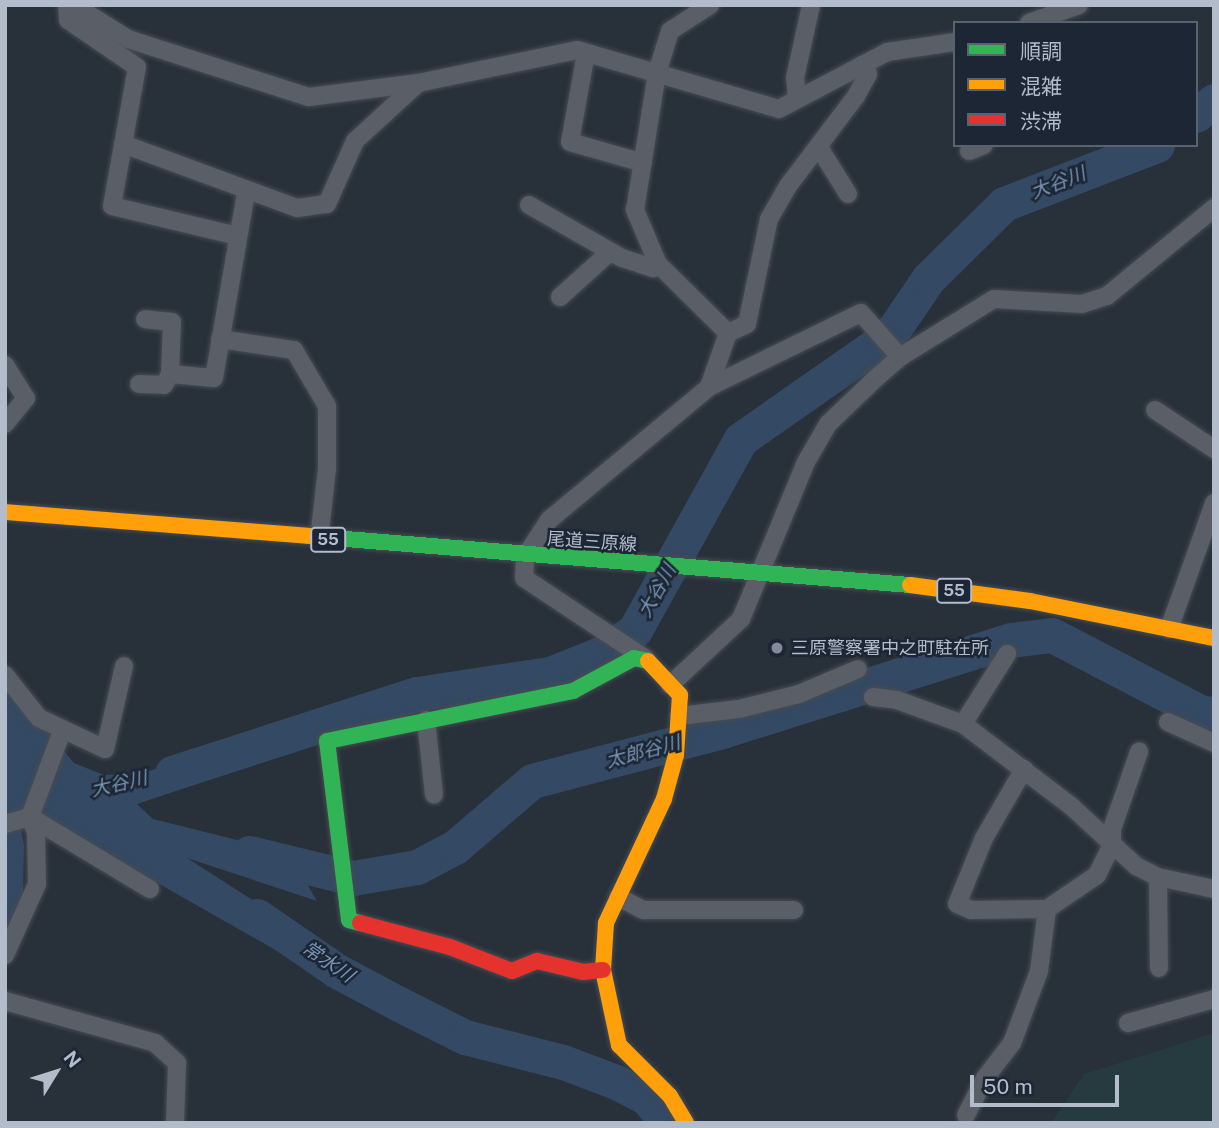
<!DOCTYPE html>
<html>
<head>
<meta charset="utf-8">
<style>
  body { margin:0 }
  #map { position:relative; width:1219px; height:1128px; overflow:hidden; background:#283039; font-family:"Public Sans","Noto Sans JP",sans-serif }
  div>[style] { position:absolute }
  [style*='--x'] { left:calc(var(--x)*1px); top:calc(var(--y)*1px); width:calc(var(--w)*1px); rotate:calc(var(--a)*1deg) }
  .green>* { inset:0; background:#253b3f }
  .water>* { inset:0; background:#344963 }
  .river>* { height:35px; margin:-17.5px; padding:0 17.5px; transform-origin:17.5px; border-radius:17.5px; background:#344963 }
  .roads { filter:drop-shadow(0 0 2px #474c53) drop-shadow(0 0 2px #474c53) }
  .street>* { height:18px; margin:-9px; padding:0 9px; transform-origin:9px; border-radius:9px; background:#5a5e66 }
  .fast>* { height:16px; margin:-8px; padding:0 8px; transform-origin:8px; border-radius:8px; background:#30b455 }
  .slow>* { height:16px; margin:-8px; padding:0 8px; transform-origin:8px; border-radius:8px; background:#ff9f0a }
  .jam>* { height:16px; margin:-8px; padding:0 8px; transform-origin:8px; border-radius:8px; background:#e5322d }
  .dots>* { width:19px; height:19px; translate:-50% -50%; box-sizing:border-box; border:4px solid #1c2634; border-radius:50% }
  span { translate:-50% -50%; white-space:nowrap; text-align:center; line-height:1.15; -webkit-text-stroke:5px #1c2634; paint-order:stroke }
  .shield-label span { padding:2px 5px; background:#1c2634; border:2px solid; border-radius:5px; -webkit-text-stroke-width:0 }
  .shield-label { font-size:16px; color:#b2bcca; font-weight:700 }
  .street-label { font-size:18px; color:#b2bcca }
  .poi-label { font-size:18px; color:#b2bcca }
  .left { translate:0 -50%; text-align:left }
  .water-label { font-size:19px; color:#7893b3; font-style:italic }
  .frame { position:absolute; inset:0; border:7px solid #b2bcca; pointer-events:none }
  .legend { position:absolute; left:953px; top:21px; width:245px; height:126px; box-sizing:border-box; background:#1c2634; border:2px solid #586270; margin:0; padding:9px 12px; list-style:none; font-size:21px; color:#b2bcca }
  .legend li { display:flex; align-items:center; gap:14px; height:35px }
  .legend b { width:35px; border:2px solid #586270 }
  .north { position:absolute; left:21px; top:1037px; width:70px; height:70px; -webkit-text-stroke:5px #1c2634; paint-order:stroke; rotate:52deg; font-size:19px; font-weight:700; line-height:28px; text-align:center; color:#b2bcca }
  .north::after { content:''; display:block; margin:auto; width:24px; height:32px; background:#b2bcca; clip-path:polygon(50% 0,100% 100%,50% 72%,0 100%) }
  .scale { position:absolute; left:970px; top:1075px; width:149px; height:32px; box-sizing:border-box; border:4px solid #b2bcca; border-top:0; padding-left:9px; font-size:21px; line-height:24px; white-space:nowrap; color:#b2bcca; -webkit-text-stroke:5px #1c2634; paint-order:stroke }
</style>
</head>
<body>
<div id="map">
  <div class="green">
    <div style="clip-path:polygon(1214px 1033px,1214px 1123px,1051px 1123px,1084px 1074px)"></div>
  </div>
  <div class="water">
    <div style="clip-path:polygon(5px 681px,74px 763px,104px 775px,138px 774px,214px 752px,226px 774px,137px 804px,153px 819px,289px 853px,317px 901px,187px 858px,304px 933px,286px 956px,66px 831px,18px 810px,24px 846px,23px 894px,6px 941px)"></div>
  </div>
  <div class="river">
    <div style="--x:1196;--y:115;--w:23;--a:-38"></div>
    <div style="--x:172;--y:773;--w:257;--a:-17.9"></div>
    <div style="--x:417;--y:694;--w:134;--a:-8.6"></div>
    <div style="--x:550;--y:674;--w:59;--a:-21.8"></div>
    <div style="--x:605;--y:652;--w:37;--a:-36"></div>
    <div style="--x:635;--y:630;--w:218;--a:-61"></div>
    <div style="--x:741;--y:439;--w:182;--a:-34.9"></div>
    <div style="--x:890;--y:335;--w:68;--a:-55.8"></div>
    <div style="--x:928;--y:279;--w:107;--a:-44.6"></div>
    <div style="--x:1004;--y:204;--w:164;--a:-21.1"></div>
    <div style="--x:249;--y:853;--w:107;--a:13.5"></div>
    <div style="--x:353;--y:878;--w:65;--a:-9.8"></div>
    <div style="--x:417;--y:867;--w:43;--a:-27.8"></div>
    <div style="--x:455;--y:847;--w:101;--a:-40.6"></div>
    <div style="--x:532;--y:781;--w:193;--a:-14.7"></div>
    <div style="--x:719;--y:732;--w:306;--a:-17.5"></div>
    <div style="--x:1011;--y:640;--w:41;--a:-7"></div>
    <div style="--x:1052;--y:635;--w:169;--a:27.5"></div>
    <div style="--x:1202;--y:713;--w:12;--a:5"></div>
    <div style="--x:257;--y:916;--w:97;--a:34.5"></div>
    <div style="--x:337;--y:971;--w:72;--a:28"></div>
    <div style="--x:401;--y:1005;--w:72;--a:26.6"></div>
    <div style="--x:465;--y:1037;--w:101;--a:14.3"></div>
    <div style="--x:563;--y:1062;--w:57;--a:20.7"></div>
    <div style="--x:616;--y:1082;--w:34;--a:27"></div>
    <div style="--x:646;--y:1097;--w:34;--a:50"></div>
  </div>
  <div class="roads">
    <div class="street">
      <div style="--x:67;--y:5;--w:15;--a:86"></div>
      <div style="--x:68;--y:20;--w:83;--a:34.3"></div>
      <div style="--x:137;--y:67;--w:141;--a:100.2"></div>
      <div style="--x:112;--y:206;--w:129;--a:13.5"></div>
      <div style="--x:74;--y:5;--w:64;--a:32.2"></div>
      <div style="--x:128;--y:39;--w:190;--a:17.8"></div>
      <div style="--x:309;--y:97;--w:110;--a:-7.3"></div>
      <div style="--x:1029;--y:23;--w:53;--a:-19.8"></div>
      <div style="--x:586;--y:53;--w:90;--a:100.2"></div>
      <div style="--x:570;--y:142;--w:76;--a:16"></div>
      <div style="--x:797;--y:99;--w:21;--a:-95"></div>
      <div style="--x:795;--y:78;--w:75;--a:-77.6"></div>
      <div style="--x:123;--y:144;--w:185;--a:20.2"></div>
      <div style="--x:297;--y:208;--w:30;--a:-8"></div>
      <div style="--x:327;--y:204;--w:69;--a:-66"></div>
      <div style="--x:355;--y:141;--w:86;--a:-42.6"></div>
      <div style="--x:418;--y:83;--w:162;--a:-11.7"></div>
      <div style="--x:577;--y:50;--w:210;--a:16.3"></div>
      <div style="--x:779;--y:109;--w:122;--a:-27.8"></div>
      <div style="--x:887;--y:52;--w:69;--a:-8.4"></div>
      <div style="--x:820;--y:149;--w:53;--a:58.1"></div>
      <div style="--x:969;--y:151;--w:16;--a:-22"></div>
      <div style="--x:529;--y:205;--w:107;--a:29.7"></div>
      <div style="--x:622;--y:258;--w:33;--a:18"></div>
      <div style="--x:653;--y:268;--w:6;--a:-39"></div>
      <div style="--x:560;--y:297;--w:67;--a:-42"></div>
      <div style="--x:728;--y:333;--w:21;--a:-25"></div>
      <div style="--x:747;--y:324;--w:107;--a:-78.2"></div>
      <div style="--x:769;--y:219;--w:38;--a:-60"></div>
      <div style="--x:788;--y:186;--w:113;--a:-52.9"></div>
      <div style="--x:856;--y:96;--w:25;--a:-61"></div>
      <div style="--x:868;--y:74;--w:11;--a:-124"></div>
      <div style="--x:220;--y:339;--w:75;--a:8.5"></div>
      <div style="--x:294;--y:350;--w:65;--a:59.5"></div>
      <div style="--x:327;--y:406;--w:63;--a:90"></div>
      <div style="--x:327;--y:469;--w:70;--a:96.5"></div>
      <div style="--x:5;--y:365;--w:39;--a:58"></div>
      <div style="--x:26;--y:398;--w:33;--a:129"></div>
      <div style="--x:170;--y:374;--w:44;--a:5.2"></div>
      <div style="--x:214;--y:378;--w:188;--a:-80.2"></div>
      <div style="--x:139;--y:384;--w:25;--a:2"></div>
      <div style="--x:164;--y:385;--w:13;--a:-61"></div>
      <div style="--x:170;--y:374;--w:52;--a:-87.8"></div>
      <div style="--x:172;--y:322;--w:27;--a:-174"></div>
      <div style="--x:709;--y:387;--w:169;--a:-26"></div>
      <div style="--x:861;--y:313;--w:59;--a:48.4"></div>
      <div style="--x:1155;--y:410;--w:71;--a:33.5"></div>
      <div style="--x:1169;--y:629;--w:134;--a:-70.3"></div>
      <div style="--x:646;--y:659;--w:146;--a:-146.4"></div>
      <div style="--x:524;--y:578;--w:21;--a:-87"></div>
      <div style="--x:525;--y:557;--w:44;--a:-57"></div>
      <div style="--x:549;--y:520;--w:208;--a:-39.7"></div>
      <div style="--x:709;--y:387;--w:57;--a:-70.6"></div>
      <div style="--x:728;--y:333;--w:98;--a:-135.4"></div>
      <div style="--x:658;--y:264;--w:59;--a:-113.1"></div>
      <div style="--x:635;--y:210;--w:139;--a:-80.9"></div>
      <div style="--x:657;--y:73;--w:44;--a:-72.8"></div>
      <div style="--x:670;--y:31;--w:48;--a:-33"></div>
      <div style="--x:5;--y:675;--w:55;--a:51.7"></div>
      <div style="--x:39;--y:718;--w:73;--a:25.2"></div>
      <div style="--x:105;--y:749;--w:85;--a:-77.1"></div>
      <div style="--x:670;--y:685;--w:97;--a:-42.9"></div>
      <div style="--x:741;--y:619;--w:170;--a:-67.5"></div>
      <div style="--x:806;--y:462;--w:44;--a:-59.9"></div>
      <div style="--x:828;--y:424;--w:66;--a:-43.8"></div>
      <div style="--x:876;--y:378;--w:32;--a:-41"></div>
      <div style="--x:900;--y:357;--w:110;--a:-31.7"></div>
      <div style="--x:994;--y:299;--w:88;--a:3.3"></div>
      <div style="--x:1082;--y:304;--w:26;--a:-18"></div>
      <div style="--x:1107;--y:296;--w:139;--a:-39.4"></div>
      <div style="--x:873;--y:697;--w:24;--a:7"></div>
      <div style="--x:897;--y:700;--w:70;--a:20"></div>
      <div style="--x:963;--y:724;--w:136;--a:37.2"></div>
      <div style="--x:1071;--y:806;--w:88;--a:42.7"></div>
      <div style="--x:1136;--y:866;--w:25;--a:27"></div>
      <div style="--x:1158;--y:877;--w:57;--a:12.1"></div>
      <div style="--x:679;--y:716;--w:60;--a:-6.7"></div>
      <div style="--x:739;--y:709;--w:62;--a:-14"></div>
      <div style="--x:799;--y:694;--w:64;--a:-23"></div>
      <div style="--x:426;--y:720;--w:75;--a:83.9"></div>
      <div style="--x:1168;--y:722;--w:51;--a:24.5"></div>
      <div style="--x:963;--y:724;--w:83;--a:-57.8"></div>
      <div style="--x:1024;--y:769;--w:80;--a:120.1"></div>
      <div style="--x:984;--y:838;--w:71;--a:112.2"></div>
      <div style="--x:957;--y:904;--w:15;--a:23"></div>
      <div style="--x:971;--y:910;--w:76;--a:-0.8"></div>
      <div style="--x:1047;--y:909;--w:60;--a:-34.2"></div>
      <div style="--x:1097;--y:875;--w:34;--a:-64"></div>
      <div style="--x:1112;--y:844;--w:15;--a:-90"></div>
      <div style="--x:1112;--y:829;--w:82;--a:-70.7"></div>
      <div style="--x:5;--y:824;--w:26;--a:-16"></div>
      <div style="--x:30;--y:817;--w:140;--a:31"></div>
      <div style="--x:1158;--y:877;--w:91;--a:89.4"></div>
      <div style="--x:618;--y:897;--w:29;--a:27"></div>
      <div style="--x:644;--y:910;--w:150;--a:0"></div>
      <div style="--x:5;--y:955;--w:78;--a:-65.7"></div>
      <div style="--x:37;--y:884;--w:52;--a:-91.1"></div>
      <div style="--x:36;--y:832;--w:16;--a:-112"></div>
      <div style="--x:30;--y:817;--w:92;--a:-69.6"></div>
      <div style="--x:5;--y:1001;--w:156;--a:15.6"></div>
      <div style="--x:155;--y:1043;--w:30;--a:42"></div>
      <div style="--x:177;--y:1063;--w:60;--a:91.9"></div>
      <div style="--x:1128;--y:1023;--w:89;--a:-15.6"></div>
      <div style="--x:966;--y:1115;--w:42;--a:-62.8"></div>
      <div style="--x:985;--y:1078;--w:44;--a:-52.4"></div>
      <div style="--x:1012;--y:1043;--w:77;--a:-69.4"></div>
      <div style="--x:1039;--y:971;--w:63;--a:-82.6"></div>
    </div>
    <div class="fast">
      <div style="--x:309;--y:536;--w:603;--a:4.66"></div>
      <div style="--x:360;--y:923;--w:11;--a:-165"></div>
      <div style="--x:349;--y:920;--w:180;--a:-97"></div>
      <div style="--x:327;--y:741;--w:251;--a:-11.5"></div>
      <div style="--x:573;--y:691;--w:69;--a:-28.4"></div>
      <div style="--x:634;--y:658;--w:14;--a:12"></div>
    </div>
    <div class="slow">
      <div style="--x:5;--y:512;--w:305;--a:4.5"></div>
      <div style="--x:910;--y:585;--w:121;--a:7.6"></div>
      <div style="--x:1030;--y:601;--w:188;--a:11.4"></div>
      <div style="--x:648;--y:661;--w:47;--a:46.7"></div>
      <div style="--x:680;--y:695;--w:60;--a:93.8"></div>
      <div style="--x:676;--y:755;--w:46;--a:105.3"></div>
      <div style="--x:664;--y:799;--w:137;--a:115.1"></div>
      <div style="--x:606;--y:923;--w:47;--a:93.7"></div>
      <div style="--x:603;--y:970;--w:77;--a:78"></div>
      <div style="--x:619;--y:1045;--w:72;--a:45"></div>
      <div style="--x:670;--y:1096;--w:31;--a:59"></div>
    </div>
    <div class="jam">
      <div style="--x:360;--y:923;--w:93;--a:14.9"></div>
      <div style="--x:450;--y:947;--w:66;--a:21.2"></div>
      <div style="--x:512;--y:971;--w:27;--a:-22"></div>
      <div style="--x:537;--y:961;--w:47;--a:13.4"></div>
      <div style="--x:583;--y:972;--w:20;--a:-6"></div>
    </div>
  </div>
  <div class="dots">
    <div style="left:777px;top:648px;background:#828b97"></div>
  </div>
  <div class="shield-label">
    <span style="left:328px;top:540px">55</span>
    <span style="left:954px;top:591px">55</span>
  </div>
  <div class="street-label">
    <span style="left:592px;top:542px;rotate:4deg">尾道三原線</span>
  </div>
  <div class="poi-label">
    <span class="left" style="left:791px;top:648px">三原警察署中之町駐在所</span>
  </div>
  <div class="water-label">
    <span style="left:1058px;top:183px;rotate:-21deg">大谷川</span>
    <span style="left:657px;top:591px;rotate:-61deg">大谷川</span>
    <span style="left:643px;top:752px;rotate:-15deg">太郎谷川</span>
    <span style="left:119px;top:784px;rotate:-13deg">大谷川</span>
    <span style="left:328px;top:962px;rotate:34deg">常水川</span>
  </div>
  <div class="frame"></div>
  <ul class="legend">
  <li><b style="height:9px;background:#30b455"></b>順調</li>
  <li><b style="height:9px;background:#ff9f0a"></b>混雑</li>
  <li><b style="height:9px;background:#e5322d"></b>渋滞</li>
  </ul>
  <div class="north">N</div>
  <div class="scale">50 m</div>
</div>
</body>
</html>
